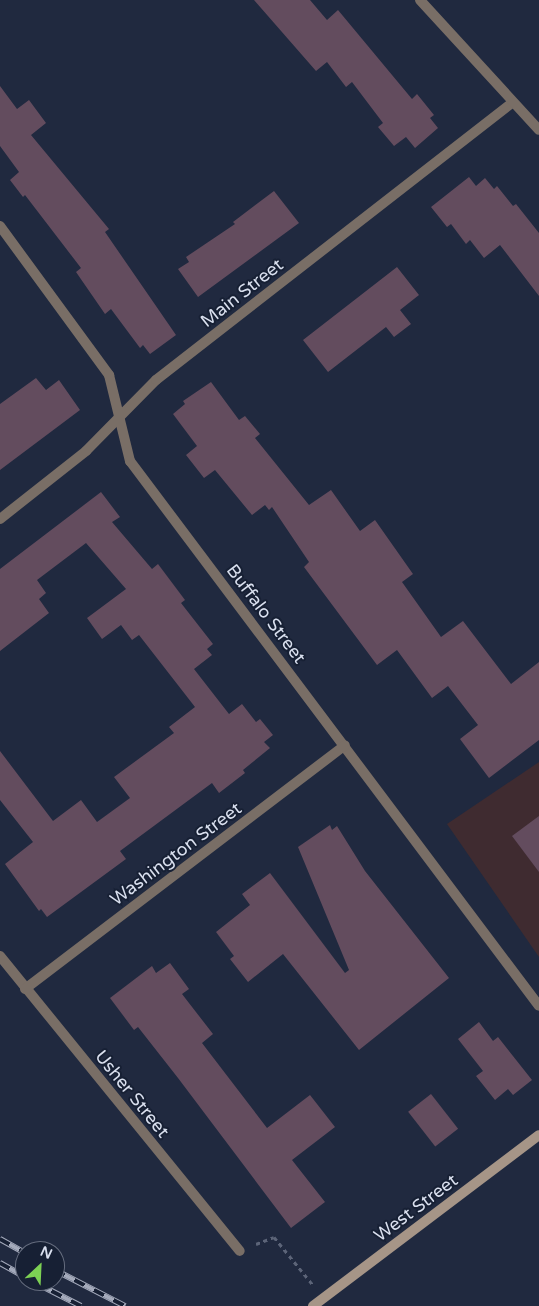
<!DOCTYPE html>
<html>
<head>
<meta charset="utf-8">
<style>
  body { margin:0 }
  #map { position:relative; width:539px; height:1306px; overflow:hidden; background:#20293f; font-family:"Varela Round",sans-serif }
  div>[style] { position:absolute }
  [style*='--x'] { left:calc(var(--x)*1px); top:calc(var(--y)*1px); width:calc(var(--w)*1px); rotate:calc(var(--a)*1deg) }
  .commercial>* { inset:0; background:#3f2b30 }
  .building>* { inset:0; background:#634c5e; transform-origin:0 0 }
  .path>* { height:3px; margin-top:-1.5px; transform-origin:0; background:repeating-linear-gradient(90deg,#5c6478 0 4px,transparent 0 8px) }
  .minor>* { height:10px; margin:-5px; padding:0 5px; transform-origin:5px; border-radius:5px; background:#796e66 }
  .tertiary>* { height:10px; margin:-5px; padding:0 5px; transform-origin:5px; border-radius:5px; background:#796e66 }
  .secondary>* { height:10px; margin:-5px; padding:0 5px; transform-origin:5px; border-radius:5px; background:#a69587 }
  .rail>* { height:5.5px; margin-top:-2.75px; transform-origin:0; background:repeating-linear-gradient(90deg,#172034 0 11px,#a4aabb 0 22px); box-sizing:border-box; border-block:1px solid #a4aabb }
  span { translate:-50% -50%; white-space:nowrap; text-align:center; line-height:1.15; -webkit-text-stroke:4px #172034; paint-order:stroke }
  .street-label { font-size:18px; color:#d9dfee }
  .north { position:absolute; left:15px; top:1241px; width:50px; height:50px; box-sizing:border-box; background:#172034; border:1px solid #656c7e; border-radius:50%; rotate:25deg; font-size:14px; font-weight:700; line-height:20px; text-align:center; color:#d9dfee }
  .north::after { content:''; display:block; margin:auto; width:18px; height:22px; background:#7dd154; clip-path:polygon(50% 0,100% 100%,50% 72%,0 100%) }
</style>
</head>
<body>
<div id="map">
  <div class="commercial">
    <div style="clip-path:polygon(539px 762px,539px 957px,447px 824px)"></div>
  </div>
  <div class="building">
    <div style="clip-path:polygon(254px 0,310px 0,327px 20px,338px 10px,412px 99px,417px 94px,434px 115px,430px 118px,438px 128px,415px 148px,406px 137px,394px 146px,378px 127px,383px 123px,352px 82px,346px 87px,327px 62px,316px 71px)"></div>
    <div style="clip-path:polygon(0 86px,17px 109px,29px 100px,46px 123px,31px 135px,109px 229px,105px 232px,176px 335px,150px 354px,143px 345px,140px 348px,111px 309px,105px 314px,76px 272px,81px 268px,25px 195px,23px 197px,10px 180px,19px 172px,0 146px)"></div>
    <div style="clip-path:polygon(469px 177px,476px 186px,485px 178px,494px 189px,497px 186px,513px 206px,516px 204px,539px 233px,539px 296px,500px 245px,484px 258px,470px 240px,466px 244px,451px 224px,447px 227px,431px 207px)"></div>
    <div style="clip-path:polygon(274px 191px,299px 223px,198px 297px,178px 269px,189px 262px,186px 257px,235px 224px,233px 222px)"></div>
    <div style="clip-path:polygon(397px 267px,419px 295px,400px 310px,411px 324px,394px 337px,386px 327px,328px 372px,303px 340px)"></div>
    <div style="clip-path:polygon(36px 378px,46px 390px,59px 380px,80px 410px,0 470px,0 404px)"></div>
    <div style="clip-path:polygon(211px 382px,239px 420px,245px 416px,260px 434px,255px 438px,309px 505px,331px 490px,360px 531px,375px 520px,413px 574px,402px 582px,441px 637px,463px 621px,511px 684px,539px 662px,539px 740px,489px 778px,460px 739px,478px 725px,448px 686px,432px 698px,397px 650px,377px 665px,304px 567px,309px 562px,272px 507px,269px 510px,265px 505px,252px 515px,215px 470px,204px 478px,186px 455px,197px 446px,173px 414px,185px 404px,183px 401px)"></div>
    <div style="clip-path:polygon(101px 492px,120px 517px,112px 522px,152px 569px,158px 564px,185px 600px,181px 603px,213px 644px,207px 649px,212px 655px,194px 669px,229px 714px,242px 704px,256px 722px,260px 719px,273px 735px,264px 742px,270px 748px,243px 770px,245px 773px,219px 793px,212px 783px,120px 851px,126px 859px,47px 917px,41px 909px,39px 911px,5px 864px,33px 842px,0 800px,0 751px,53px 821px,81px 800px,97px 822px,130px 798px,114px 777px,174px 733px,169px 727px,195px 707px,139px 635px,132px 640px,121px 625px,102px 639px,87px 618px,126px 589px,86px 543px,37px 580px,46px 593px,39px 599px,49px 613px,0 651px,0 569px)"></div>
    <div style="clip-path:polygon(539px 816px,539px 872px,512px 836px)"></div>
    <div style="clip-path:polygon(330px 825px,332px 830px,337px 826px,365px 871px,449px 978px,359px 1050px,283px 954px,248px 982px,230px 959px,234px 956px,216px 932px,250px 905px,242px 894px,270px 873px,345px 973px,349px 970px,298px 847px)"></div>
    <div style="clip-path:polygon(170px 963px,189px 989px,182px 994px,213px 1034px,202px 1043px,267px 1128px,310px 1095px,335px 1127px,292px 1160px,325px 1202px,291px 1228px,178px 1078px,138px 1027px,134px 1030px,110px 998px,152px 966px,156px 973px)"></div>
    <div style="clip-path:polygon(479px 1022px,493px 1041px,498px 1037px,532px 1080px,513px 1095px,508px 1089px,495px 1100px,476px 1076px,483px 1071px,458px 1039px)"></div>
    <div style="left:431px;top:1094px;width:44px;height:29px;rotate:52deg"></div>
  </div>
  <div class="path">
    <div style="--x:256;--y:1244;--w:19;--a:-21"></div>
    <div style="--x:274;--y:1237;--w:62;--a:50.9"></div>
  </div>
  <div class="minor">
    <div style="--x:0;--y:226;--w:185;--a:53.8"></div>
    <div style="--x:109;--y:375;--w:89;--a:76.3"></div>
    <div style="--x:130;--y:461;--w:681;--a:53.11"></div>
    <div style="--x:0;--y:519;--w:110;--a:-38.3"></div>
    <div style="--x:86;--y:451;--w:100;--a:-45.4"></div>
    <div style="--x:156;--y:380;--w:452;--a:-37.9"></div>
    <div style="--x:0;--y:956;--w:380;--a:50.9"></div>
    <div style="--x:25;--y:989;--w:402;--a:-37.3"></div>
  </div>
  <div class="tertiary">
    <div style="--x:420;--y:0;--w:176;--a:47.5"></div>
  </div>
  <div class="secondary">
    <div style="--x:313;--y:1306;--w:283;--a:-37.1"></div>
  </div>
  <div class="rail">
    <div style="--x:0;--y:1239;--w:29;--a:29"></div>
    <div style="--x:0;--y:1263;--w:29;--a:29"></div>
    <div style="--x:55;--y:1270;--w:79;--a:27.2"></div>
    <div style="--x:32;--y:1281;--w:55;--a:27"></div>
  </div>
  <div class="street-label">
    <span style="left:242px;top:293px;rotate:-38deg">Main Street</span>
    <span style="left:266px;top:614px;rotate:53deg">Buffalo Street</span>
    <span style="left:176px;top:854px;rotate:-37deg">Washington Street</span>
    <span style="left:132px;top:1094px;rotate:51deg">Usher Street</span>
    <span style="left:416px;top:1208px;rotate:-37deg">West Street</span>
  </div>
  <div class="north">N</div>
</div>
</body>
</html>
